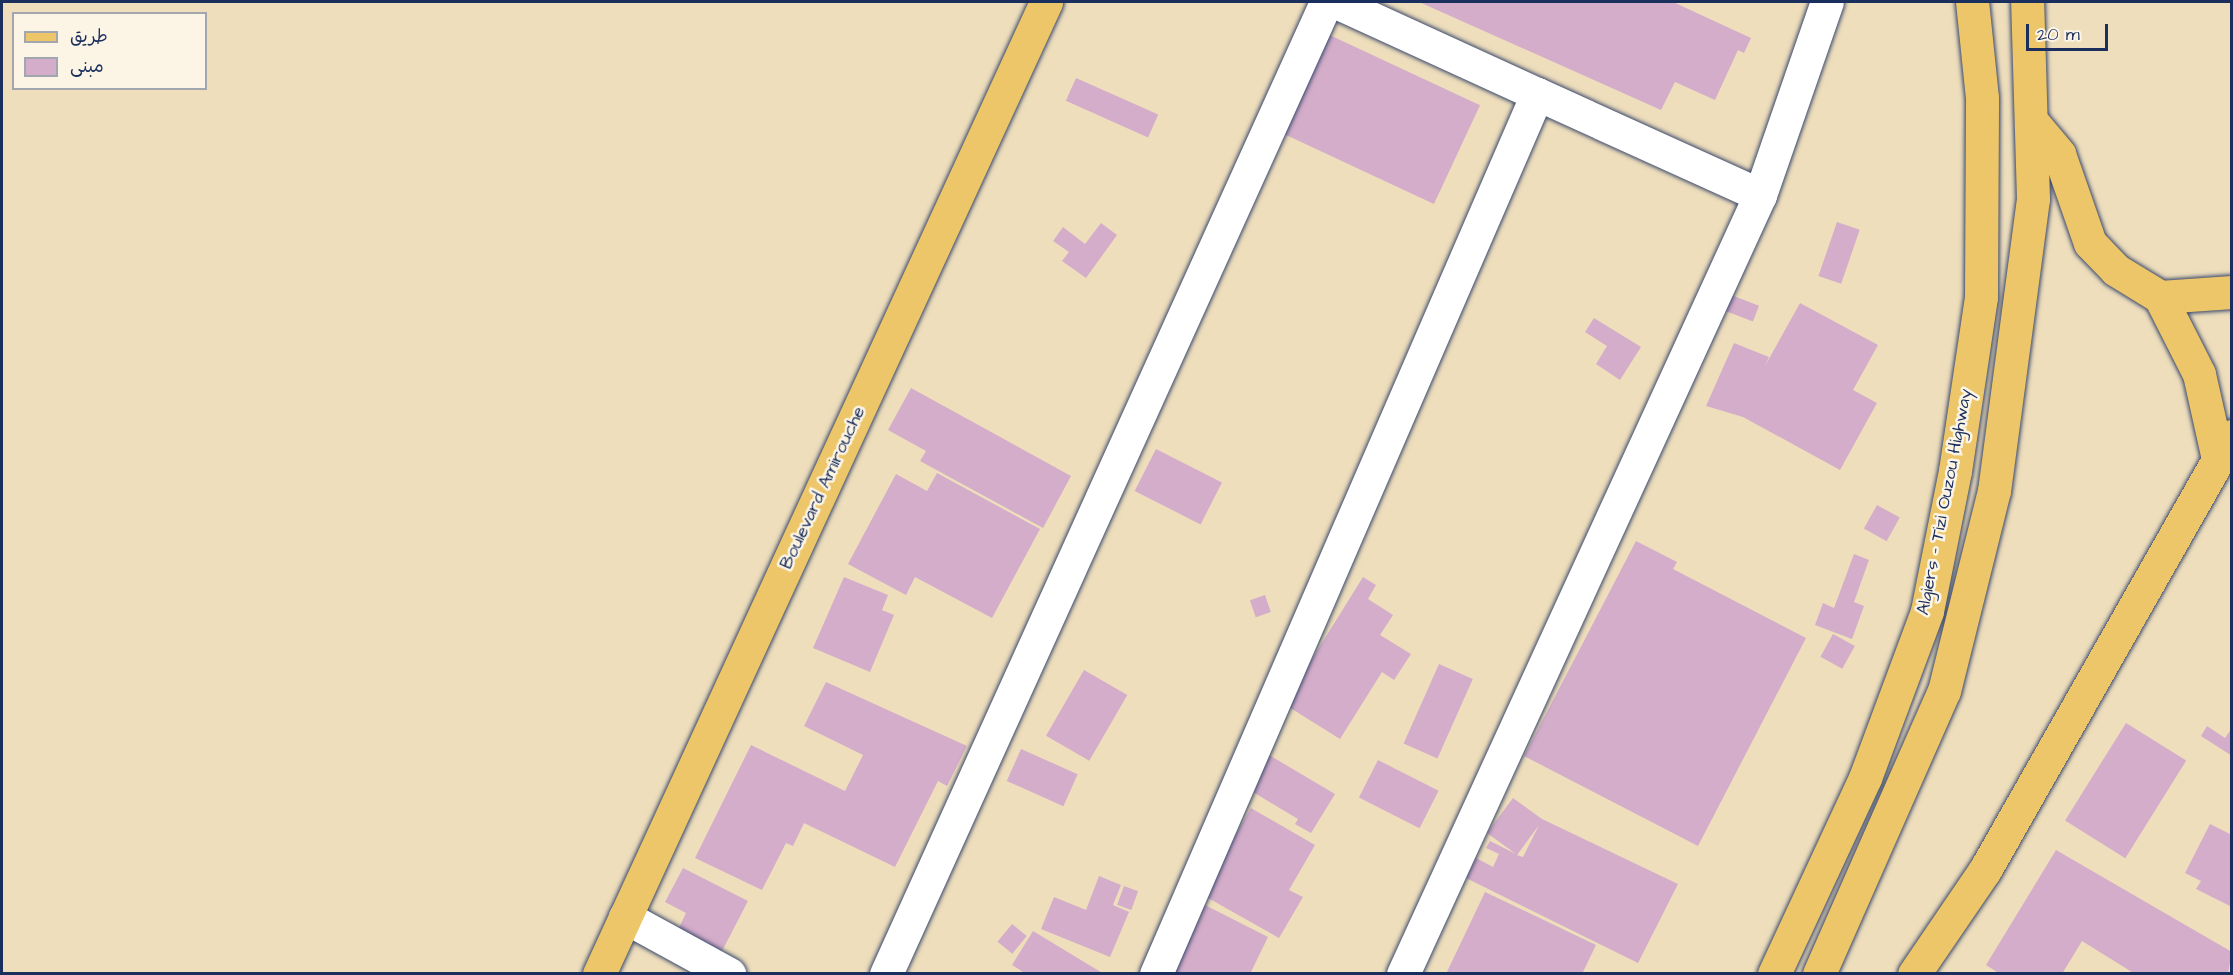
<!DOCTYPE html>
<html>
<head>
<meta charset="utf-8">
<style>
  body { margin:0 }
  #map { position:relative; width:2233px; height:975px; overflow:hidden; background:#eedebc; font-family:"Architects Daughter","Playpen Sans Arabic",sans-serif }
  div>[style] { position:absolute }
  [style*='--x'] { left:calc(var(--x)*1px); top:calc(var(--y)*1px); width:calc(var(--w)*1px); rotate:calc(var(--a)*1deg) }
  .building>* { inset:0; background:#d4adca; transform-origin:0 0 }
  .roads { filter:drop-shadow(0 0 2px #3b496c) drop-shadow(0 0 2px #3b496c) }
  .minor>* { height:33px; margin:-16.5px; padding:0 16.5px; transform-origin:16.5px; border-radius:16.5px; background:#fff }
  .major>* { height:33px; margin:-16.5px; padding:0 16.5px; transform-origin:16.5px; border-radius:16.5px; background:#ecc669 }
  .highway>* { height:33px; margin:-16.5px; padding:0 16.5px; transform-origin:16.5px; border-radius:16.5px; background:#ecc669 }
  span { translate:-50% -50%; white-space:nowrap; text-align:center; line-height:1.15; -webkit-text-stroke:5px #fcf5e5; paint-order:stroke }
  .street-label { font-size:18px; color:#1b2f5e }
  .frame { position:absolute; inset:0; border:3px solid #1b2f5e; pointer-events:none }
  .legend { position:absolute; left:12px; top:12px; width:195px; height:78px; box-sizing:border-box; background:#fcf5e5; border:2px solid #a2a6af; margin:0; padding:8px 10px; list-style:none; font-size:18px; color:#1b2f5e }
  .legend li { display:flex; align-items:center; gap:12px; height:30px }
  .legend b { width:30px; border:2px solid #a2a6af }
  .scale { position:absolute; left:2026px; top:24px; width:82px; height:27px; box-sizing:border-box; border:3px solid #1b2f5e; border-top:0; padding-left:8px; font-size:18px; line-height:21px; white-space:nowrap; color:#1b2f5e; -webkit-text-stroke:4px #fcf5e5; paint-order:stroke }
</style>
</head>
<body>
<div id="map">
  <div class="building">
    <div style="clip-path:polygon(1419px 2px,1673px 2px,1751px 38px,1744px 53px,1738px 50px,1715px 100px,1675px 82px,1661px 110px)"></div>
    <div style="left:1306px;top:24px;width:192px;height:109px;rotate:25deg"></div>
    <div style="left:1076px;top:78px;width:90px;height:25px;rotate:24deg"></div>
    <div style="left:1837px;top:222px;width:24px;height:57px;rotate:19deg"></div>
    <div style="clip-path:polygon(1101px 223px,1117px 235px,1086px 278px,1062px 261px,1069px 252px,1053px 241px,1063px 227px,1085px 244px)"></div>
    <div style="left:1731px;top:295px;width:30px;height:17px;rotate:21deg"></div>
    <div style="clip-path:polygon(1800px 303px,1878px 345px,1853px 390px,1877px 403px,1840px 470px,1743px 417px,1706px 406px,1734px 343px,1769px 357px,1765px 366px)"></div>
    <div style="clip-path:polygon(1594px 318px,1641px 347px,1620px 380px,1596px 364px,1607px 346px,1585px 332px)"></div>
    <div style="clip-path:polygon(911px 388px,1071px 476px,1043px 528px,920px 461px,926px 451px,888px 430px)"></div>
    <div style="left:1156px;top:449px;width:74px;height:47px;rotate:27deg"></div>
    <div style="clip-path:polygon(937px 473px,1040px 529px,992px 618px,915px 577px,906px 595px,848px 564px,896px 474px,927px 491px)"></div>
    <div style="left:1877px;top:505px;width:26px;height:27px;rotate:29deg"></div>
    <div style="clip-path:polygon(1636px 541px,1677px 562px,1673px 569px,1806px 638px,1698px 846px,1524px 756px)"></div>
    <div style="clip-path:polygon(1854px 554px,1869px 560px,1854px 602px,1864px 606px,1852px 639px,1815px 625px,1823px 603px,1834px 608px)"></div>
    <div style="clip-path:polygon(844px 577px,888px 595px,882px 610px,894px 615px,870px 672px,813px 648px)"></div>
    <div style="clip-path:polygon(1363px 577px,1376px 585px,1368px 599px,1393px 615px,1380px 635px,1411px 654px,1394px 680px,1382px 672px,1340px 739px,1284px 704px)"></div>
    <div style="left:1265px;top:595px;width:18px;height:16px;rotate:71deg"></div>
    <div style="left:1833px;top:634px;width:25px;height:26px;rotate:29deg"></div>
    <div style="left:1439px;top:664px;width:37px;height:87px;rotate:24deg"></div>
    <div style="left:1084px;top:670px;width:50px;height:76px;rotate:30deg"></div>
    <div style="clip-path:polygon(826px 682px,967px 746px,947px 786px,938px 781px,895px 867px,804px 823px,793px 846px,786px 843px,762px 890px,695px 858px,751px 745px,845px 791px,863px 755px,804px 726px)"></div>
    <div style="left:2126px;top:723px;width:71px;height:115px;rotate:32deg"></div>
    <div style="clip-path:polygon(2207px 726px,2225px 738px,2232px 728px,2232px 756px,2201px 736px)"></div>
    <div style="left:1021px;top:749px;width:62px;height:35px;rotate:24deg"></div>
    <div style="clip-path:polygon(1269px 755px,1335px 794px,1311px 833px,1295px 824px,1298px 819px,1248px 789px)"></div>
    <div style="left:1378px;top:760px;width:68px;height:42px;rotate:27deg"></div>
    <div style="clip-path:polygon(evenodd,1513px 798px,1542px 819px,1678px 884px,1638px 963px,1466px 878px,1476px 858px,1493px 867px,1499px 854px,1486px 848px,1490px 841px,1516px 854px,1487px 833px,1513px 798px,1539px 825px,1523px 857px,1517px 855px,1539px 825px)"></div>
    <div style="clip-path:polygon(1251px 808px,1315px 845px,1289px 890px,1303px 897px,1279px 938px,1201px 894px)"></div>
    <div style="clip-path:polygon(2210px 824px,2232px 835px,2232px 907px,2196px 889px,2201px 881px,2185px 873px)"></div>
    <div style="clip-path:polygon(2056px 850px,2232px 952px,2228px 974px,2135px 974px,2082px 941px,2062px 974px,2000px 974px,1986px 965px)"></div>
    <div style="clip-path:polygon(683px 868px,748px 901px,721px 953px,678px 930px,686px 913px,665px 902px)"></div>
    <div style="clip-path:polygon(1099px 876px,1121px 885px,1113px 905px,1129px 912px,1110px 957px,1041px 929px,1054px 897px,1086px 910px)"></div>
    <div style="left:1124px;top:886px;width:15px;height:20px;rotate:20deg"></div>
    <div style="clip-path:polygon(1485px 892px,1596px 945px,1582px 974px,1446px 974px)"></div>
    <div style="clip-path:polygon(1201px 903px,1268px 937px,1250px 974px,1165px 974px)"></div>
    <div style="left:1012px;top:924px;width:19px;height:23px;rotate:39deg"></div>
    <div style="clip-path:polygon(1033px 931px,1104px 974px,1026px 974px,1012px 965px)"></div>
  </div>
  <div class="roads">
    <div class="minor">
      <div style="--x:1760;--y:195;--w:204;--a:-70.9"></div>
      <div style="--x:625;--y:917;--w:119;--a:28.7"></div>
      <div style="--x:886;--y:974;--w:1067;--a:-65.64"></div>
      <div style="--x:1156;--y:974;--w:959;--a:-66.59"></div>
      <div style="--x:1537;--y:94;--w:221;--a:-155.4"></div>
      <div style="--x:1403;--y:974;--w:857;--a:-65.38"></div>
      <div style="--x:1760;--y:195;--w:245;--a:-155.6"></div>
    </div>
    <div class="major">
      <div style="--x:599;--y:974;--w:1070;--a:-65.3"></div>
    </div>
    <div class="highway">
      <div style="--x:2035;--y:125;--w:38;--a:50"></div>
      <div style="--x:2059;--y:154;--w:94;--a:70.8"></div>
      <div style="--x:2090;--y:243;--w:37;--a:46"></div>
      <div style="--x:2116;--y:270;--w:52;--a:31.5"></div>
      <div style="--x:2160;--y:297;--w:72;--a:-4"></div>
      <div style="--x:2160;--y:297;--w:86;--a:63.1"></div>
      <div style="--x:2199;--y:374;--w:87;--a:77.4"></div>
      <div style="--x:1774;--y:974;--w:216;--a:-65.1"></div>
      <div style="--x:1865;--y:778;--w:178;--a:-69.6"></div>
      <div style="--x:1927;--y:611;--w:143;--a:-78.7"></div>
      <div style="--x:1955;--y:471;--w:176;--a:-81.5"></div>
      <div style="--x:1981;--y:297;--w:199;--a:-89.7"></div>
      <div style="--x:1982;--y:98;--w:97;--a:-95.9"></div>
      <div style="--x:1819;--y:974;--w:309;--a:-66.2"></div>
      <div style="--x:1944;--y:691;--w:206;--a:-76"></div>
      <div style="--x:1994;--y:491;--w:295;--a:-82.4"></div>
      <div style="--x:2033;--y:199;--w:197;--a:-91.7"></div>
      <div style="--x:1914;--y:974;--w:126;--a:-55.7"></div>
      <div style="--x:1985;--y:870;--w:499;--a:-60.4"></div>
    </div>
  </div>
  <div class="street-label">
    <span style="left:823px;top:488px;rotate:-65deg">Boulevard Amirouche</span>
    <span style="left:1945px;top:502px;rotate:-79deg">Algiers - Tizi Ouzou Highway</span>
  </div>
  <div class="frame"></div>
  <ul class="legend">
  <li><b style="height:8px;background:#ecc669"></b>طريق</li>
  <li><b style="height:16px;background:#d4adca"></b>مبنى</li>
  </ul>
  <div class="scale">20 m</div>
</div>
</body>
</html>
